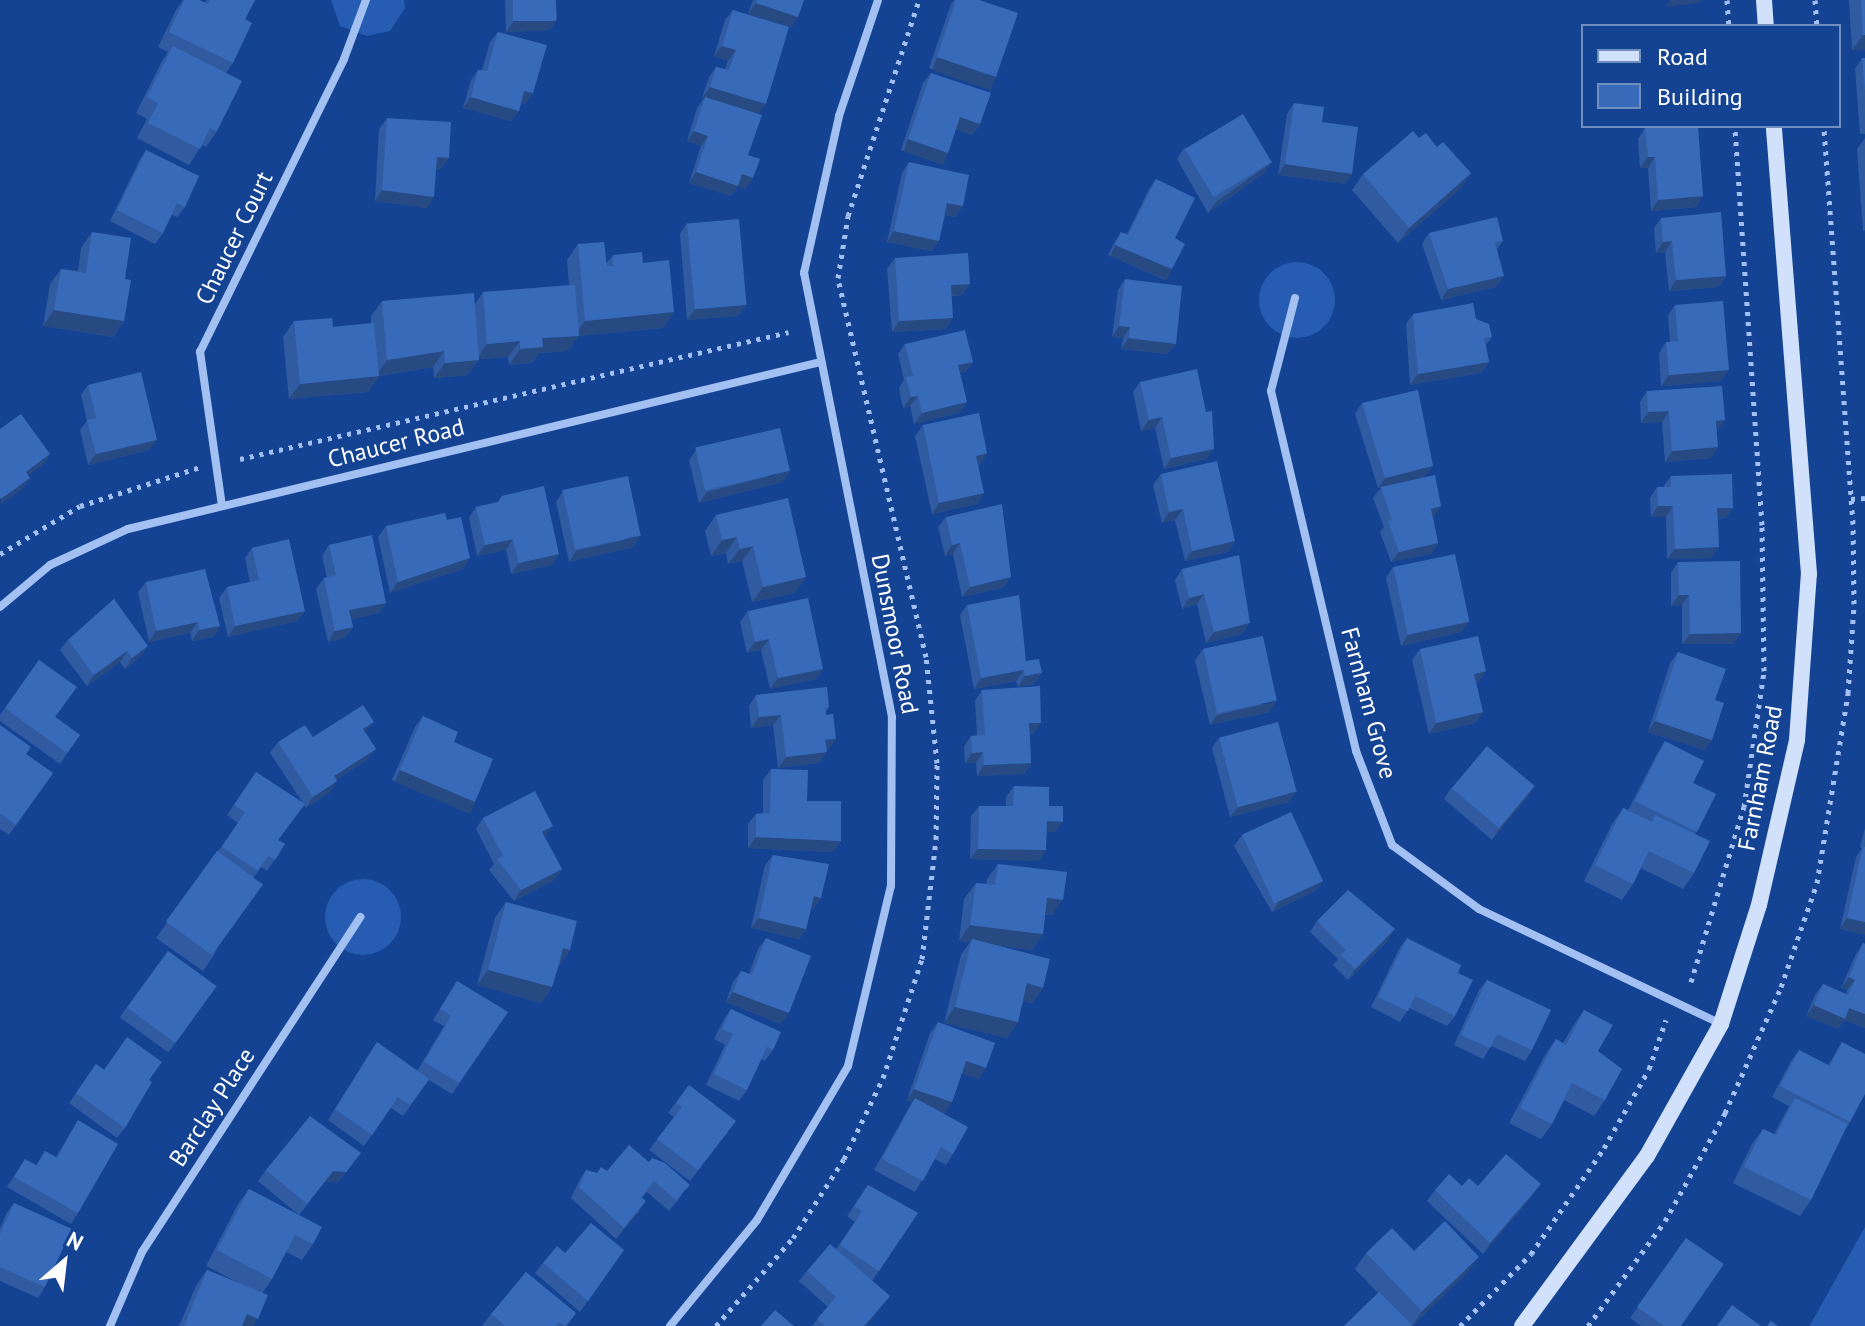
<!DOCTYPE html>
<html>
<head>
<meta charset="utf-8">
<style>
  body { margin:0 }
  #map { position:relative; width:1865px; height:1326px; overflow:hidden; background:#144393; font-family:"PT Sans",sans-serif }
  div>[style] { position:absolute }
  [style*='--x'] { left:calc(var(--x)*1px); top:calc(var(--y)*1px); width:calc(var(--w)*1px); rotate:calc(var(--a)*1deg) }
  .green>* { inset:0; background:#265cb2 }
  .round { border-radius:50% }
  .path>* { height:5px; margin-top:-2.5px; transform-origin:0; background:repeating-linear-gradient(90deg,#a2c1f2 0 4px,transparent 0 10px) }
  .street>* { height:8px; margin:-4px; padding:0 4px; transform-origin:4px; border-radius:4px; background:#a2c1f2 }
  .secondary>* { height:16px; margin:-8px; padding:0 8px; transform-origin:8px; border-radius:8px; background:#d1e1fc }
  .wall>* { inset:0; background:#305ba0; transform-origin:0 0 }
  .shaded-wall>* { inset:0; background:#274a82; transform-origin:0 0 }
  .building>* { inset:0; background:#386aba; transform-origin:0 0 }
  span { translate:-50% -50%; white-space:nowrap; text-align:center; line-height:1.15; -webkit-text-stroke:6px #144393; paint-order:stroke }
  .street-label { font-size:24px; color:#fff }
  .legend { position:absolute; left:1581px; top:24px; width:260px; height:104px; box-sizing:border-box; background:#144393; border:2px solid #728ebe; margin:0; padding:10px 14px; list-style:none; font-size:24px; color:#fff }
  .legend li { display:flex; align-items:center; gap:16px; height:40px }
  .legend b { width:40px; border:2px solid #728ebe }
  .north { position:absolute; left:24px; top:1222px; width:80px; height:80px; -webkit-text-stroke:6px #144393; paint-order:stroke; rotate:28deg; font-size:22px; font-weight:700; line-height:32px; text-align:center; color:#fff }
  .north::after { content:''; display:block; margin:auto; width:28px; height:36px; background:#fff; clip-path:polygon(50% 0,100% 100%,50% 72%,0 100%) }
</style>
</head>
<body>
<div id="map">
  <div class="green">
    <div style="clip-path:polygon(331px 0,404px 0,405px 8px,390px 31px,367px 36px,340px 26px)"></div>
    <div class="round" style="left:1259px;top:262px;width:76px;height:76px"></div>
    <div class="round" style="left:325px;top:879px;width:76px;height:76px"></div>
    <div style="clip-path:polygon(1865px 1227px,1865px 1326px,1809px 1326px,1810px 1325px)"></div>
  </div>
  <div class="path">
    <div style="--x:1727;--y:0;--w:26;--a:86"></div>
    <div style="--x:1815;--y:0;--w:26;--a:86"></div>
    <div style="--x:240;--y:459;--w:563;--a:-13.03"></div>
    <div style="--x:1851;--y:499;--w:14;--a:-4"></div>
    <div style="--x:0;--y:554;--w:93;--a:-31"></div>
    <div style="--x:80;--y:506;--w:126;--a:-18"></div>
    <div style="--x:1691;--y:982;--w:183;--a:-73.2"></div>
    <div style="--x:1744;--y:807;--w:137;--a:-81.6"></div>
    <div style="--x:1764;--y:671;--w:146;--a:-90.8"></div>
    <div style="--x:1762;--y:525;--w:400;--a:-93.9"></div>
    <div style="--x:716;--y:1326;--w:117;--a:-48.8"></div>
    <div style="--x:793;--y:1238;--w:94;--a:-57.2"></div>
    <div style="--x:844;--y:1159;--w:90;--a:-64.3"></div>
    <div style="--x:883;--y:1078;--w:125;--a:-71.9"></div>
    <div style="--x:922;--y:959;--w:121;--a:-83.3"></div>
    <div style="--x:936;--y:839;--w:76;--a:-89.2"></div>
    <div style="--x:937;--y:763;--w:107;--a:-95.9"></div>
    <div style="--x:926;--y:657;--w:389;--a:-103.1"></div>
    <div style="--x:838;--y:278;--w:63;--a:-80.8"></div>
    <div style="--x:848;--y:216;--w:227;--a:-71.8"></div>
    <div style="--x:1460;--y:1326;--w:101;--a:-45.4"></div>
    <div style="--x:1531;--y:1254;--w:129;--a:-55.4"></div>
    <div style="--x:1604;--y:1148;--w:91;--a:-60.3"></div>
    <div style="--x:1649;--y:1069;--w:52;--a:-70.9"></div>
    <div style="--x:1588;--y:1326;--w:130;--a:-53.7"></div>
    <div style="--x:1665;--y:1221;--w:124;--a:-60.9"></div>
    <div style="--x:1725;--y:1113;--w:138;--a:-66"></div>
    <div style="--x:1781;--y:987;--w:110;--a:-70.9"></div>
    <div style="--x:1817;--y:883;--w:193;--a:-80.7"></div>
    <div style="--x:1848;--y:693;--w:89;--a:-86.1"></div>
    <div style="--x:1854;--y:604;--w:80;--a:-90.7"></div>
    <div style="--x:1853;--y:524;--w:399;--a:-94.2"></div>
  </div>
  <div class="street">
    <div style="--x:1295;--y:298;--w:96;--a:104.5"></div>
    <div style="--x:1271;--y:391;--w:370;--a:76.7"></div>
    <div style="--x:1356;--y:751;--w:101;--a:69"></div>
    <div style="--x:1392;--y:845;--w:108;--a:36.3"></div>
    <div style="--x:1479;--y:909;--w:268;--a:25.4"></div>
    <div style="--x:222;--y:506;--w:156;--a:-98.1"></div>
    <div style="--x:200;--y:352;--w:326;--a:-63.8"></div>
    <div style="--x:344;--y:59;--w:63;--a:-69.6"></div>
    <div style="--x:0;--y:607;--w:65;--a:-40"></div>
    <div style="--x:50;--y:565;--w:86;--a:-24.8"></div>
    <div style="--x:128;--y:529;--w:713;--a:-13.55"></div>
    <div style="--x:110;--y:1326;--w:81;--a:-66.6"></div>
    <div style="--x:142;--y:1252;--w:400;--a:-56.9"></div>
    <div style="--x:670;--y:1326;--w:137;--a:-50.6"></div>
    <div style="--x:757;--y:1220;--w:179;--a:-59.4"></div>
    <div style="--x:848;--y:1066;--w:185;--a:-76.6"></div>
    <div style="--x:891;--y:886;--w:169;--a:-89.7"></div>
    <div style="--x:892;--y:717;--w:453;--a:-101.2"></div>
    <div style="--x:804;--y:273;--w:161;--a:-77.4"></div>
    <div style="--x:839;--y:116;--w:122;--a:-71.4"></div>
  </div>
  <div class="secondary">
    <div style="--x:1764;--y:0;--w:26;--a:86"></div>
    <div style="--x:1522;--y:1326;--w:211;--a:-53.7"></div>
    <div style="--x:1647;--y:1156;--w:151;--a:-60.7"></div>
    <div style="--x:1721;--y:1024;--w:125;--a:-72.3"></div>
    <div style="--x:1759;--y:905;--w:169;--a:-77"></div>
    <div style="--x:1797;--y:740;--w:166;--a:-85.9"></div>
    <div style="--x:1809;--y:574;--w:449;--a:-94.5"></div>
  </div>
  <div class="wall">
    <div style="clip-path:polygon(183px 0,199px 0,205px 3px,206px 0,255px 0,245px 19px,233px 63px,226px 73px,217px 131px,206px 147px,202px 145px,189px 165px,137px 138px,147px 119px,136px 113px,162px 61px,168px 52px,158px 47px,176px 10px)"></div>
    <div style="clip-path:polygon(505px 0,556px 0,557px 19px,550px 30px,506px 32px)"></div>
    <div style="clip-path:polygon(753px 0,804px 0,798px 17px,791px 27px,748px 14px)"></div>
    <div style="clip-path:polygon(954px 0,979px 0,988px 88px,929px 68px,951px 4px)"></div>
    <div style="clip-path:polygon(1849px 0,1865px 0,1865px 50px,1852px 50px)"></div>
    <div style="clip-path:polygon(733px 10px,758px 114px,748px 155px,746px 189px,738px 186px,731px 196px,689px 183px,701px 146px,687px 141px,697px 108px,704px 98px,702px 98px,709px 77px,716px 67px,725px 69px,728px 61px,714px 56px,725px 20px)"></div>
    <div style="clip-path:polygon(498px 32px,533px 93px,525px 104px,521px 103px,519px 111px,511px 121px,463px 108px,471px 80px,478px 70px,482px 70px,490px 42px)"></div>
    <div style="clip-path:polygon(1862px 58px,1865px 58px,1865px 134px,1860px 134px,1855px 69px)"></div>
    <div style="clip-path:polygon(931px 73px,980px 124px,972px 135px,956px 129px,948px 153px,941px 164px,901px 150px,923px 83px)"></div>
    <div style="clip-path:polygon(1294px 103px,1322px 122px,1345px 184px,1278px 175px,1287px 114px)"></div>
    <div style="clip-path:polygon(387px 118px,441px 169px,436px 168px,427px 208px,375px 201px,379px 129px)"></div>
    <div style="clip-path:polygon(1645px 128px,1703px 196px,1696px 207px,1651px 211px,1648px 168px,1640px 168px,1638px 139px)"></div>
    <div style="clip-path:polygon(1419px 138px,1437px 147px,1471px 173px,1460px 189px,1398px 243px,1352px 190px,1363px 174px)"></div>
    <div style="clip-path:polygon(1865px 138px,1865px 230px,1863px 231px,1857px 149px)"></div>
    <div style="clip-path:polygon(1184px 148px,1272px 162px,1264px 173px,1208px 213px,1177px 159px)"></div>
    <div style="clip-path:polygon(146px 150px,185px 207px,177px 217px,172px 215px,163px 233px,155px 244px,110px 221px,139px 161px)"></div>
    <div style="clip-path:polygon(909px 162px,963px 206px,955px 217px,945px 215px,939px 241px,932px 251px,887px 242px,902px 173px)"></div>
    <div style="clip-path:polygon(1156px 179px,1175px 238px,1165px 280px,1108px 255px,1114px 243px,1121px 232px,1127px 234px,1149px 189px)"></div>
    <div style="clip-path:polygon(1661px 218px,1726px 276px,1719px 287px,1669px 291px,1665px 252px,1656px 253px,1654px 228px)"></div>
    <div style="clip-path:polygon(687px 223px,746px 305px,738px 316px,687px 320px,680px 234px)"></div>
    <div style="clip-path:polygon(92px 232px,125px 279px,124px 321px,113px 337px,43px 326px,50px 284px,61px 269px,78px 271px,81px 248px)"></div>
    <div style="clip-path:polygon(1429px 233px,1503px 241px,1497px 249px,1496px 287px,1441px 300px,1422px 244px)"></div>
    <div style="clip-path:polygon(578px 244px,606px 264px,613px 255px,643px 263px,663px 328px,578px 336px,568px 351px,539px 353px,532px 363px,509px 365px,508px 357px,479px 359px,468px 375px,434px 378px,433px 367px,379px 376px,368px 392px,289px 399px,283px 337px,294px 321px,333px 327px,371px 323px,371px 316px,382px 301px,475px 304px,483px 292px,569px 285px,567px 260px)"></div>
    <div style="clip-path:polygon(895px 258px,970px 284px,962px 295px,952px 296px,946px 329px,892px 332px,887px 269px)"></div>
    <div style="clip-path:polygon(1125px 279px,1168px 354px,1121px 349px,1123px 338px,1112px 337px,1118px 290px)"></div>
    <div style="clip-path:polygon(1675px 305px,1721px 381px,1661px 386px,1659px 353px,1666px 342px,1670px 342px,1668px 316px)"></div>
    <div style="clip-path:polygon(1413px 314px,1476px 319px,1492px 337px,1486px 345px,1489px 362px,1481px 373px,1410px 385px,1406px 324px)"></div>
    <div style="clip-path:polygon(905px 344px,973px 362px,965px 372px,960px 373px,967px 402px,959px 413px,914px 424px,910px 406px,903px 408px,899px 388px,904px 380px,898px 354px)"></div>
    <div style="clip-path:polygon(1140px 382px,1214px 449px,1206px 459px,1164px 469px,1155px 428px,1141px 431px,1133px 392px)"></div>
    <div style="clip-path:polygon(88px 385px,149px 450px,88px 465px,80px 430px,87px 421px,81px 395px)"></div>
    <div style="clip-path:polygon(1647px 391px,1717px 431px,1711px 458px,1665px 462px,1662px 422px,1641px 423px,1640px 402px)"></div>
    <div style="clip-path:polygon(1362px 403px,1425px 477px,1390px 485px,1441px 506px,1433px 517px,1438px 543px,1431px 554px,1391px 562px,1380px 532px,1384px 527px,1373px 498px,1381px 488px,1378px 488px,1355px 414px)"></div>
    <div style="clip-path:polygon(923px 425px,987px 453px,980px 464px,978px 465px,984px 493px,977px 504px,932px 514px,915px 436px)"></div>
    <div style="clip-path:polygon(696px 450px,783px 482px,699px 503px,689px 460px)"></div>
    <div style="clip-path:polygon(1161px 474px,1235px 541px,1228px 552px,1185px 561px,1175px 520px,1162px 523px,1153px 485px)"></div>
    <div style="clip-path:polygon(1671px 476px,1733px 508px,1725px 518px,1718px 519px,1719px 547px,1711px 558px,1667px 559px,1666px 517px,1651px 517px,1650px 498px,1657px 487px,1663px 487px)"></div>
    <div style="clip-path:polygon(563px 491px,634px 547px,569px 562px,556px 502px)"></div>
    <div style="clip-path:polygon(502px 496px,559px 554px,552px 565px,511px 574px,506px 550px,477px 556px,469px 518px,476px 507px,497px 503px)"></div>
    <div style="clip-path:polygon(716px 515px,806px 577px,795px 593px,752px 602px,742px 561px,728px 564px,726px 553px,711px 556px,705px 531px)"></div>
    <div style="clip-path:polygon(946px 517px,1011px 577px,1003px 588px,962px 597px,953px 554px,945px 556px,938px 527px)"></div>
    <div style="clip-path:polygon(386px 526px,463px 569px,390px 593px,378px 537px)"></div>
    <div style="clip-path:polygon(329px 545px,386px 603px,379px 613px,351px 619px,353px 627px,345px 638px,328px 642px,316px 589px,324px 578px,327px 578px,322px 556px)"></div>
    <div style="clip-path:polygon(252px 548px,305px 611px,297px 621px,228px 637px,219px 598px,227px 587px,250px 582px,245px 558px)"></div>
    <div style="clip-path:polygon(1678px 562px,1734px 644px,1682px 644px,1682px 605px,1671px 606px,1671px 573px)"></div>
    <div style="clip-path:polygon(1393px 567px,1469px 622px,1461px 632px,1401px 646px,1386px 578px)"></div>
    <div style="clip-path:polygon(1182px 569px,1242px 634px,1206px 643px,1197px 604px,1182px 609px,1175px 580px)"></div>
    <div style="clip-path:polygon(146px 582px,220px 626px,213px 637px,192px 641px,190px 633px,149px 642px,138px 592px)"></div>
    <div style="clip-path:polygon(114px 599px,141px 656px,125px 669px,120px 662px,87px 686px,60px 650px,68px 640px)"></div>
    <div style="clip-path:polygon(967px 605px,1026px 661px,1034px 684px,1018px 687px,1016px 681px,974px 689px,960px 615px)"></div>
    <div style="clip-path:polygon(748px 611px,823px 669px,816px 679px,770px 689px,761px 650px,747px 653px,740px 622px)"></div>
    <div style="clip-path:polygon(1203px 649px,1270px 712px,1210px 725px,1195px 660px)"></div>
    <div style="clip-path:polygon(1420px 649px,1486px 671px,1478px 682px,1476px 683px,1483px 712px,1475px 723px,1429px 734px,1412px 660px)"></div>
    <div style="clip-path:polygon(1678px 652px,1715px 700px,1712px 740px,1704px 750px,1648px 732px,1670px 663px)"></div>
    <div style="clip-path:polygon(39px 660px,56px 717px,80px 735px,60px 764px,0 721px,0 715px)"></div>
    <div style="clip-path:polygon(982px 690px,1034px 733px,1030px 734px,1031px 763px,1024px 774px,977px 776px,976px 763px,965px 763px,964px 746px,971px 736px,977px 735px,975px 701px)"></div>
    <div style="clip-path:polygon(756px 695px,829px 707px,825px 713px,828px 750px,826px 750px,819px 763px,778px 768px,773px 725px,751px 728px,749px 706px)"></div>
    <div style="clip-path:polygon(423px 716px,454px 742px,468px 813px,392px 780px,415px 727px)"></div>
    <div style="clip-path:polygon(0 725px,26px 754px,53px 773px,9px 835px,0 829px)"></div>
    <div style="clip-path:polygon(366px 733px,376px 749px,368px 759px,336px 780px,330px 792px,306px 808px,304px 805px,278px 840px,285px 844px,267px 871px,261px 867px,254px 877px,214px 955px,203px 971px,156px 938px,238px 823px,227px 815px,256px 772px,303px 803px,270px 753px,278px 742px,313px 737px)"></div>
    <div style="clip-path:polygon(1219px 738px,1289px 802px,1230px 817px,1212px 748px)"></div>
    <div style="clip-path:polygon(1665px 741px,1693px 783px,1716px 794px,1695px 834px,1694px 873px,1683px 889px,1641px 868px,1633px 884px,1622px 900px,1584px 881px,1612px 824px,1623px 808px,1628px 810px,1658px 752px)"></div>
    <div style="clip-path:polygon(771px 769px,807px 801px,841px 841px,833px 852px,748px 848px,748px 824px,756px 814px,763px 813px,763px 780px)"></div>
    <div style="clip-path:polygon(1014px 786px,1049px 806px,1055px 832px,1047px 832px,1039px 861px,970px 859px,971px 816px,979px 806px,1006px 806px,1006px 797px)"></div>
    <div style="clip-path:polygon(1535px 786px,1492px 840px,1444px 799px,1451px 788px)"></div>
    <div style="clip-path:polygon(483px 818px,546px 836px,544px 837px,562px 869px,554px 880px,514px 901px,489px 870px,494px 864px,476px 829px)"></div>
    <div style="clip-path:polygon(1865px 828px,1865px 935px,1840px 929px,1856px 857px,1862px 848px,1860px 847px)"></div>
    <div style="clip-path:polygon(1242px 835px,1323px 881px,1315px 891px,1272px 912px,1234px 846px)"></div>
    <div style="clip-path:polygon(773px 855px,821px 898px,813px 909px,811px 908px,806px 929px,799px 939px,751px 928px,765px 865px)"></div>
    <div style="clip-path:polygon(998px 864px,1052px 915px,1045px 915px,1043px 934px,1032px 950px,1001px 946px,1043px 988px,1032px 1003px,1023px 1001px,1018px 1022px,1007px 1038px,944px 1023px,961px 955px,970px 942px,959px 941px,964px 899px,976px 883px,986px 884px,987px 879px)"></div>
    <div style="clip-path:polygon(506px 902px,570px 950px,559px 966px,552px 987px,541px 1003px,477px 985px,495px 918px)"></div>
    <div style="clip-path:polygon(1317px 921px,1388px 940px,1348px 980px,1333px 965px,1338px 959px,1310px 932px)"></div>
    <div style="clip-path:polygon(766px 938px,781px 1024px,726px 1002px,733px 982px,741px 971px,749px 974px,758px 949px)"></div>
    <div style="clip-path:polygon(1407px 938px,1458px 973px,1455px 1016px,1447px 1026px,1409px 1008px,1400px 1022px,1371px 1007px,1399px 949px)"></div>
    <div style="clip-path:polygon(1863px 943px,1865px 944px,1865px 1028px,1844px 1020px,1838px 1029px,1806px 1016px,1815px 995px,1823px 984px,1846px 994px,1847px 990px,1841px 988px,1856px 954px)"></div>
    <div style="left:168px;top:951px;width:60px;height:82px;rotate:36deg"></div>
    <div style="clip-path:polygon(1487px 980px,1532px 1050px,1525px 1061px,1491px 1046px,1483px 1059px,1454px 1045px,1479px 990px)"></div>
    <div style="clip-path:polygon(457px 981px,508px 1012px,452px 1094px,429px 1080px,403px 1116px,391px 1108px,364px 1146px,328px 1120px,377px 1042px,417px 1071px,444px 1026px,433px 1020px)"></div>
    <div style="clip-path:polygon(731px 1009px,773px 1050px,765px 1061px,761px 1059px,747px 1090px,739px 1101px,706px 1085px,725px 1045px,714px 1039px,724px 1019px)"></div>
    <div style="clip-path:polygon(1584px 1010px,1598px 1051px,1605px 1100px,1594px 1116px,1564px 1100px,1552px 1124px,1541px 1139px,1509px 1123px,1545px 1055px,1556px 1039px,1563px 1043px,1573px 1026px)"></div>
    <div style="clip-path:polygon(938px 1022px,979px 1079px,962px 1073px,952px 1102px,944px 1113px,938px 1111px,953px 1154px,946px 1165px,935px 1159px,915px 1192px,874px 1170px,912px 1102px,907px 1100px,930px 1033px)"></div>
    <div style="clip-path:polygon(1842px 1042px,1850px 1122px,1844px 1131px,1811px 1200px,1800px 1216px,1733px 1183px,1752px 1144px,1763px 1129px,1774px 1134px,1789px 1106px,1772px 1097px,1791px 1061px,1799px 1050px,1828px 1065px)"></div>
    <div style="clip-path:polygon(96px 1064px,104px 1070px,149px 1080px,125px 1128px,117px 1138px,69px 1103px)"></div>
    <div style="clip-path:polygon(689px 1085px,728px 1132px,690px 1181px,649px 1150px,674px 1117px,668px 1113px)"></div>
    <div style="clip-path:polygon(78px 1120px,78px 1213px,71px 1224px,7px 1187px,25px 1159px,36px 1165px,45px 1151px,56px 1157px)"></div>
    <div style="clip-path:polygon(649px 1162px,682px 1195px,669px 1211px,647px 1192px,642px 1198px,639px 1212px,616px 1239px,571px 1198px,579px 1181px,586px 1170px,597px 1173px,607px 1171px)"></div>
    <div style="clip-path:polygon(353px 1164px,338px 1182px,325px 1182px,299px 1215px,258px 1181px,266px 1170px)"></div>
    <div style="clip-path:polygon(868px 1185px,918px 1213px,872px 1281px,890px 1296px,866px 1326px,812px 1326px,828px 1307px,799px 1281px,807px 1271px,836px 1249px,855px 1222px,847px 1216px)"></div>
    <div style="clip-path:polygon(1462px 1186px,1478px 1186px,1533px 1195px,1483px 1254px,1427px 1201px,1435px 1190px)"></div>
    <div style="clip-path:polygon(249px 1189px,313px 1244px,302px 1260px,286px 1252px,272px 1279px,263px 1292px,253px 1326px,179px 1326px,196px 1286px,207px 1270px,239px 1283px,206px 1266px,238px 1204px)"></div>
    <div style="clip-path:polygon(14px 1203px,45px 1287px,38px 1298px,0 1281px,0 1228px,6px 1214px)"></div>
    <div style="clip-path:polygon(1686px 1238px,1681px 1326px,1641px 1326px,1630px 1318px)"></div>
    <div style="clip-path:polygon(624px 1250px,580px 1312px,535px 1273px,543px 1263px,565px 1253px)"></div>
    <div style="clip-path:polygon(1414px 1251px,1468px 1272px,1412px 1326px,1344px 1326px,1378px 1293px,1355px 1269px,1366px 1253px)"></div>
    <div style="clip-path:polygon(576px 1313px,567px 1326px,482px 1326px,491px 1314px)"></div>
  </div>
  <div class="shaded-wall">
    <div style="clip-path:polygon(1670px 0,1701px 0,1699px 3px,1665px 7px)"></div>
    <div style="clip-path:polygon(756px 3px,798px 17px,791px 27px,748px 14px)"></div>
    <div style="clip-path:polygon(557px 19px,550px 30px,506px 32px,514px 21px)"></div>
    <div style="clip-path:polygon(1863px 35px,1865px 35px,1865px 50px,1852px 50px)"></div>
    <div style="clip-path:polygon(722px 46px,736px 50px,728px 61px,714px 56px)"></div>
    <div style="left:937px;top:57px;width:62px;height:14px;rotate:19deg"></div>
    <div style="clip-path:polygon(710px 87px,766px 104px,758px 115px,702px 98px)"></div>
    <div style="clip-path:polygon(524px 91px,533px 93px,525px 104px,517px 102px)"></div>
    <div style="clip-path:polygon(471px 97px,519px 111px,511px 121px,463px 108px)"></div>
    <div style="clip-path:polygon(960px 117px,980px 124px,972px 135px,953px 128px)"></div>
    <div style="clip-path:polygon(694px 131px,708px 136px,701px 146px,687px 141px)"></div>
    <div style="left:908px;top:139px;width:42px;height:13px;rotate:19deg"></div>
    <div style="clip-path:polygon(437px 157px,449px 158px,441px 169px,429px 168px)"></div>
    <div style="clip-path:polygon(1648px 157px,1655px 157px,1648px 168px,1640px 168px)"></div>
    <div style="clip-path:polygon(1272px 162px,1264px 173px,1208px 213px,1216px 202px)"></div>
    <div style="clip-path:polygon(1285px 164px,1352px 174px,1345px 184px,1278px 175px)"></div>
    <div style="clip-path:polygon(696px 172px,742px 174px,753px 178px,746px 189px,738px 186px,731px 196px,689px 183px)"></div>
    <div style="clip-path:polygon(1471px 173px,1460px 189px,1398px 243px,1409px 228px)"></div>
    <div style="clip-path:polygon(382px 190px,434px 197px,427px 208px,375px 201px)"></div>
    <div style="clip-path:polygon(1703px 196px,1696px 207px,1651px 211px,1658px 200px)"></div>
    <div style="clip-path:polygon(947px 203px,963px 206px,955px 217px,940px 214px)"></div>
    <div style="clip-path:polygon(894px 231px,939px 241px,932px 251px,887px 242px)"></div>
    <div style="clip-path:polygon(1672px 241px,1665px 252px,1656px 253px,1663px 242px)"></div>
    <div style="left:1115px;top:245px;width:62px;height:12px;rotate:23deg"></div>
    <div style="clip-path:polygon(1504px 276px,1496px 287px,1441px 300px,1448px 289px)"></div>
    <div style="clip-path:polygon(1726px 276px,1719px 287px,1669px 291px,1676px 280px)"></div>
    <div style="clip-path:polygon(970px 284px,962px 295px,944px 296px,951px 285px)"></div>
    <div style="clip-path:polygon(746px 305px,738px 316px,687px 320px,695px 309px)"></div>
    <div style="clip-path:polygon(54px 310px,124px 321px,113px 337px,43px 326px)"></div>
    <div style="clip-path:polygon(674px 312px,663px 328px,578px 336px,568px 351px,539px 353px,532px 363px,509px 365px,520px 349px,542px 338px,574px 336px,585px 321px)"></div>
    <div style="clip-path:polygon(953px 318px,946px 329px,892px 332px,899px 321px)"></div>
    <div style="clip-path:polygon(1119px 326px,1130px 327px,1123px 338px,1112px 337px)"></div>
    <div style="clip-path:polygon(1129px 338px,1176px 344px,1168px 354px,1121px 349px)"></div>
    <div style="clip-path:polygon(520px 341px,508px 357px,476px 360px,487px 344px)"></div>
    <div style="clip-path:polygon(444px 351px,433px 367px,376px 376px,387px 360px)"></div>
    <div style="clip-path:polygon(479px 360px,468px 375px,434px 378px,445px 363px)"></div>
    <div style="clip-path:polygon(973px 362px,965px 372px,950px 376px,958px 365px)"></div>
    <div style="clip-path:polygon(1489px 362px,1481px 373px,1410px 385px,1418px 374px)"></div>
    <div style="clip-path:polygon(1729px 370px,1721px 381px,1661px 386px,1669px 375px)"></div>
    <div style="clip-path:polygon(379px 376px,368px 392px,289px 399px,300px 384px)"></div>
    <div style="clip-path:polygon(918px 396px,910px 406px,903px 408px,911px 397px)"></div>
    <div style="clip-path:polygon(967px 402px,959px 413px,914px 424px,922px 413px)"></div>
    <div style="clip-path:polygon(1669px 411px,1662px 422px,1641px 423px,1648px 412px)"></div>
    <div style="clip-path:polygon(1162px 417px,1155px 428px,1141px 431px,1149px 420px)"></div>
    <div style="clip-path:polygon(1725px 420px,1718px 431px,1716px 421px)"></div>
    <div style="clip-path:polygon(157px 440px,149px 450px,88px 465px,96px 454px)"></div>
    <div style="clip-path:polygon(1718px 447px,1711px 458px,1665px 462px,1672px 451px)"></div>
    <div style="clip-path:polygon(1214px 449px,1206px 459px,1164px 469px,1171px 458px)"></div>
    <div style="clip-path:polygon(987px 453px,980px 464px,969px 466px,976px 456px)"></div>
    <div style="clip-path:polygon(50px 454px,43px 465px,18px 483px,26px 472px)"></div>
    <div style="clip-path:polygon(1433px 466px,1425px 477px,1378px 488px,1385px 478px)"></div>
    <div style="clip-path:polygon(790px 471px,783px 482px,699px 503px,707px 492px)"></div>
    <div style="clip-path:polygon(30px 478px,23px 489px,0 505px,1px 499px)"></div>
    <div style="clip-path:polygon(984px 493px,977px 504px,932px 514px,939px 503px)"></div>
    <div style="clip-path:polygon(1441px 506px,1434px 517px,1423px 519px,1431px 509px)"></div>
    <div style="clip-path:polygon(1658px 506px,1673px 506px,1666px 517px,1651px 517px)"></div>
    <div style="clip-path:polygon(1717px 508px,1733px 508px,1725px 518px,1710px 519px)"></div>
    <div style="clip-path:polygon(1183px 509px,1175px 520px,1162px 523px,1169px 512px)"></div>
    <div style="clip-path:polygon(641px 536px,634px 547px,569px 562px,576px 551px)"></div>
    <div style="clip-path:polygon(737px 537px,726px 553px,711px 556px,722px 540px)"></div>
    <div style="clip-path:polygon(513px 539px,506px 550px,477px 556px,485px 545px)"></div>
    <div style="clip-path:polygon(1235px 541px,1228px 552px,1185px 561px,1192px 551px)"></div>
    <div style="clip-path:polygon(960px 543px,953px 554px,945px 556px,952px 545px)"></div>
    <div style="clip-path:polygon(1438px 543px,1431px 554px,1391px 562px,1399px 552px)"></div>
    <div style="clip-path:polygon(753px 546px,742px 561px,728px 564px,740px 549px)"></div>
    <div style="clip-path:polygon(1719px 547px,1711px 558px,1667px 559px,1675px 549px)"></div>
    <div style="clip-path:polygon(559px 554px,552px 565px,511px 574px,519px 563px)"></div>
    <div style="clip-path:polygon(470px 558px,463px 569px,390px 593px,398px 582px)"></div>
    <div style="clip-path:polygon(806px 577px,795px 593px,752px 602px,763px 587px)"></div>
    <div style="clip-path:polygon(1011px 577px,1003px 588px,962px 597px,970px 587px)"></div>
    <div style="clip-path:polygon(1204px 594px,1197px 604px,1182px 609px,1189px 598px)"></div>
    <div style="clip-path:polygon(1679px 595px,1689px 595px,1682px 605px,1671px 606px)"></div>
    <div style="clip-path:polygon(386px 603px,379px 613px,342px 621px,349px 610px)"></div>
    <div style="clip-path:polygon(305px 611px,297px 621px,228px 637px,235px 626px)"></div>
    <div style="clip-path:polygon(198px 622px,190px 633px,149px 642px,156px 631px)"></div>
    <div style="clip-path:polygon(1469px 622px,1461px 632px,1401px 646px,1408px 635px)"></div>
    <div style="clip-path:polygon(1250px 623px,1242px 634px,1206px 643px,1214px 632px)"></div>
    <div style="clip-path:polygon(220px 626px,213px 637px,192px 641px,199px 630px)"></div>
    <div style="clip-path:polygon(353px 627px,345px 638px,328px 642px,335px 631px)"></div>
    <div style="clip-path:polygon(1741px 633px,1734px 644px,1682px 644px,1690px 634px)"></div>
    <div style="clip-path:polygon(769px 639px,761px 650px,747px 653px,755px 642px)"></div>
    <div style="clip-path:polygon(148px 646px,141px 656px,125px 669px,132px 658px)"></div>
    <div style="clip-path:polygon(127px 651px,120px 662px,87px 686px,94px 675px)"></div>
    <div style="clip-path:polygon(823px 669px,816px 679px,770px 689px,778px 678px)"></div>
    <div style="clip-path:polygon(1024px 670px,1016px 681px,974px 689px,981px 678px)"></div>
    <div style="clip-path:polygon(1486px 671px,1478px 682px,1467px 685px,1474px 674px)"></div>
    <div style="clip-path:polygon(1042px 673px,1034px 684px,1018px 687px,1025px 676px)"></div>
    <div style="clip-path:polygon(1277px 701px,1270px 712px,1210px 725px,1217px 715px)"></div>
    <div style="clip-path:polygon(1483px 712px,1475px 723px,1429px 734px,1436px 723px)"></div>
    <div style="clip-path:polygon(781px 715px,773px 725px,751px 728px,759px 717px)"></div>
    <div style="clip-path:polygon(1655px 721px,1712px 740px,1704px 750px,1648px 732px)"></div>
    <div style="clip-path:polygon(374px 722px,366px 732px,363px 729px)"></div>
    <div style="clip-path:polygon(1029px 723px,1041px 723px,1034px 733px,1022px 734px)"></div>
    <div style="clip-path:polygon(836px 739px,828px 750px,818px 751px,825px 740px)"></div>
    <div style="clip-path:polygon(376px 749px,368px 759px,326px 786px,334px 776px)"></div>
    <div style="clip-path:polygon(827px 752px,819px 763px,778px 768px,786px 757px)"></div>
    <div style="clip-path:polygon(983px 752px,976px 763px,965px 763px,972px 753px)"></div>
    <div style="clip-path:polygon(1031px 763px,1024px 774px,977px 776px,984px 765px)"></div>
    <div style="left:400px;top:770px;width:82px;height:13px;rotate:23deg"></div>
    <div style="clip-path:polygon(337px 781px,330px 792px,306px 808px,313px 797px)"></div>
    <div style="clip-path:polygon(1535px 786px,1528px 797px,1492px 840px,1499px 829px)"></div>
    <div style="clip-path:polygon(1297px 791px,1289px 802px,1230px 817px,1238px 807px)"></div>
    <div style="clip-path:polygon(1047px 821px,1063px 822px,1055px 832px,1039px 832px)"></div>
    <div style="clip-path:polygon(553px 826px,546px 836px,534px 843px,542px 832px)"></div>
    <div style="clip-path:polygon(756px 837px,841px 841px,833px 852px,748px 848px)"></div>
    <div style="clip-path:polygon(978px 849px,1046px 850px,1039px 861px,970px 859px)"></div>
    <div style="clip-path:polygon(562px 869px,554px 880px,514px 901px,521px 890px)"></div>
    <div style="clip-path:polygon(1323px 881px,1315px 891px,1272px 912px,1279px 901px)"></div>
    <div style="clip-path:polygon(814px 896px,821px 898px,813px 909px,806px 907px)"></div>
    <div style="clip-path:polygon(1047px 898px,1063px 900px,1052px 915px,1036px 914px)"></div>
    <div style="clip-path:polygon(759px 918px,806px 929px,799px 939px,751px 928px)"></div>
    <div style="clip-path:polygon(1847px 918px,1865px 922px,1865px 935px,1840px 929px)"></div>
    <div style="clip-path:polygon(970px 925px,1043px 934px,1032px 950px,971px 942px,972px 939px,970px 942px,959px 941px)"></div>
    <div style="clip-path:polygon(1395px 929px,1388px 940px,1348px 980px,1355px 969px)"></div>
    <div style="clip-path:polygon(563px 948px,570px 950px,559px 966px)"></div>
    <div style="clip-path:polygon(488px 970px,552px 987px,541px 1003px,477px 985px)"></div>
    <div style="clip-path:polygon(1849px 977px,1855px 980px,1847px 990px,1841px 988px)"></div>
    <div style="clip-path:polygon(1027px 983px,1043px 988px,1032px 1003px,1016px 999px)"></div>
    <div style="clip-path:polygon(733px 992px,789px 1013px,781px 1024px,726px 1002px)"></div>
    <div style="clip-path:polygon(1814px 1005px,1849px 1008px,1865px 1014px,1865px 1028px,1844px 1020px,1838px 1029px,1806px 1016px)"></div>
    <div style="clip-path:polygon(955px 1007px,1018px 1022px,1007px 1038px,944px 1023px)"></div>
    <div style="clip-path:polygon(966px 1061px,986px 1068px,979px 1079px,958px 1072px)"></div>
    <div style="clip-path:polygon(914px 1089px,952px 1102px,944px 1113px,907px 1100px)"></div>
    <div style="clip-path:polygon(361px 1153px,338px 1182px,325px 1182px,299px 1215px,333px 1171px)"></div>
    <div style="clip-path:polygon(1541px 1184px,1533px 1195px,1483px 1254px,1490px 1243px)"></div>
    <div style="clip-path:polygon(646px 1201px,639px 1212px,616px 1239px,624px 1228px)"></div>
    <div style="clip-path:polygon(1479px 1257px,1468px 1272px,1412px 1326px,1422px 1311px)"></div>
    <div style="clip-path:polygon(890px 1296px,866px 1326px,864px 1326px)"></div>
    <div style="clip-path:polygon(247px 1314px,258px 1319px,253px 1326px,239px 1326px)"></div>
  </div>
  <div class="building">
    <div style="clip-path:polygon(184px 0,199px 0,208px 4px,210px 0,255px 0,245px 19px,252px 23px,233px 63px,169px 32px)"></div>
    <div style="left:513px;top:0;width:43px;height:21px"></div>
    <div style="clip-path:polygon(757px 0,804px 0,798px 17px,756px 3px)"></div>
    <div style="clip-path:polygon(956px 0,979px 0,1018px 13px,996px 77px,937px 57px)"></div>
    <div style="clip-path:polygon(1861px 0,1865px 0,1865px 35px,1863px 35px)"></div>
    <div style="clip-path:polygon(733px 10px,789px 27px,766px 104px,710px 87px,716px 67px,729px 70px,736px 50px,722px 46px)"></div>
    <div style="clip-path:polygon(498px 32px,547px 45px,533px 93px,524px 91px,519px 111px,471px 97px,478px 70px,487px 71px)"></div>
    <div style="clip-path:polygon(173px 46px,242px 81px,217px 131px,210px 128px,200px 149px,148px 123px,158px 103px,147px 97px)"></div>
    <div style="clip-path:polygon(1862px 58px,1865px 58px,1865px 91px)"></div>
    <div style="clip-path:polygon(931px 73px,991px 93px,980px 124px,960px 117px,948px 153px,908px 139px)"></div>
    <div style="clip-path:polygon(705px 97px,762px 115px,748px 155px,760px 159px,753px 178px,742px 174px,738px 186px,696px 172px,708px 136px,694px 131px)"></div>
    <div style="clip-path:polygon(1294px 103px,1324px 107px,1322px 122px,1358px 127px,1352px 174px,1285px 164px)"></div>
    <div style="left:1243px;top:114px;width:56px;height:68px;rotate:59deg"></div>
    <div style="clip-path:polygon(387px 118px,451px 122px,449px 158px,437px 157px,434px 197px,382px 190px)"></div>
    <div style="clip-path:polygon(1669px 126px,1698px 126px,1703px 196px,1658px 200px,1655px 157px,1648px 157px,1645px 128px)"></div>
    <div style="clip-path:polygon(1413px 131px,1419px 138px,1426px 133px,1437px 147px,1443px 142px,1471px 173px,1409px 228px,1363px 174px)"></div>
    <div style="clip-path:polygon(146px 150px,199px 176px,185px 207px,177px 203px,163px 233px,117px 210px)"></div>
    <div style="clip-path:polygon(909px 162px,969px 175px,963px 206px,947px 203px,939px 241px,894px 231px)"></div>
    <div style="clip-path:polygon(1156px 179px,1195px 198px,1175px 238px,1185px 244px,1172px 269px,1115px 245px,1121px 232px,1128px 235px)"></div>
    <div style="clip-path:polygon(1721px 212px,1726px 276px,1676px 280px,1672px 241px,1663px 242px,1661px 218px)"></div>
    <div style="clip-path:polygon(1497px 217px,1503px 241px,1495px 242px,1504px 276px,1448px 289px,1429px 233px)"></div>
    <div style="left:739px;top:219px;width:86px;height:52px;rotate:85deg"></div>
    <div style="clip-path:polygon(92px 232px,131px 238px,125px 279px,131px 280px,124px 321px,54px 310px,61px 269px,86px 273px)"></div>
    <div style="clip-path:polygon(604px 242px,607px 266px,613px 266px,613px 255px,642px 252px,643px 263px,669px 260px,674px 312px,585px 321px,578px 244px)"></div>
    <div style="clip-path:polygon(968px 253px,970px 284px,951px 285px,953px 318px,899px 321px,895px 258px)"></div>
    <div style="clip-path:polygon(1125px 279px,1182px 286px,1176px 344px,1129px 338px,1130px 327px,1119px 326px)"></div>
    <div style="clip-path:polygon(575px 285px,579px 336px,542px 338px,543px 347px,520px 349px,520px 341px,487px 344px,483px 292px)"></div>
    <div style="clip-path:polygon(474px 293px,479px 360px,445px 363px,444px 351px,387px 360px,382px 301px)"></div>
    <div style="clip-path:polygon(1723px 301px,1729px 370px,1669px 375px,1666px 342px,1678px 341px,1675px 305px)"></div>
    <div style="clip-path:polygon(1473px 303px,1476px 319px,1489px 324px,1492px 337px,1484px 338px,1489px 362px,1418px 374px,1413px 314px)"></div>
    <div style="clip-path:polygon(332px 318px,333px 327px,374px 323px,379px 376px,300px 384px,294px 321px)"></div>
    <div style="clip-path:polygon(965px 330px,973px 362px,958px 365px,967px 402px,922px 413px,918px 396px,911px 397px,906px 377px,913px 376px,905px 344px)"></div>
    <div style="clip-path:polygon(1197px 369px,1206px 412px,1212px 411px,1214px 449px,1171px 458px,1162px 417px,1149px 420px,1140px 382px)"></div>
    <div style="clip-path:polygon(141px 372px,157px 440px,96px 454px,87px 420px,96px 418px,88px 385px)"></div>
    <div style="clip-path:polygon(1722px 386px,1725px 420px,1716px 421px,1718px 447px,1672px 451px,1669px 411px,1648px 412px,1647px 391px)"></div>
    <div style="clip-path:polygon(1418px 390px,1433px 466px,1385px 478px,1362px 403px)"></div>
    <div style="clip-path:polygon(979px 413px,987px 453px,976px 456px,984px 493px,939px 503px,923px 425px)"></div>
    <div style="clip-path:polygon(21px 414px,50px 454px,26px 472px,30px 478px,1px 499px,0 498px,0 429px)"></div>
    <div style="left:780px;top:428px;width:44px;height:87px;rotate:77deg"></div>
    <div style="clip-path:polygon(1217px 461px,1235px 541px,1192px 551px,1183px 509px,1169px 512px,1161px 474px)"></div>
    <div style="clip-path:polygon(1732px 474px,1733px 508px,1717px 508px,1719px 547px,1675px 549px,1673px 506px,1658px 506px,1657px 487px,1671px 487px,1671px 476px)"></div>
    <div style="clip-path:polygon(1435px 475px,1441px 506px,1431px 509px,1438px 543px,1399px 552px,1388px 521px,1392px 520px,1381px 487px)"></div>
    <div style="left:628px;top:476px;width:61px;height:67px;rotate:78deg"></div>
    <div style="clip-path:polygon(544px 486px,559px 554px,519px 563px,513px 539px,485px 545px,476px 507px,498px 502px,502px 496px)"></div>
    <div style="clip-path:polygon(788px 498px,806px 577px,763px 587px,753px 546px,740px 549px,737px 537px,722px 540px,716px 515px)"></div>
    <div style="clip-path:polygon(1002px 504px,1011px 577px,970px 587px,960px 543px,952px 545px,946px 517px)"></div>
    <div style="clip-path:polygon(445px 513px,447px 520px,461px 517px,470px 558px,398px 582px,386px 526px)"></div>
    <div style="clip-path:polygon(372px 535px,386px 603px,349px 610px,353px 627px,335px 631px,324px 578px,336px 575px,329px 545px)"></div>
    <div style="clip-path:polygon(289px 539px,305px 611px,235px 626px,227px 587px,259px 580px,252px 548px)"></div>
    <div style="left:1455px;top:554px;width:69px;height:63px;rotate:78deg"></div>
    <div style="clip-path:polygon(1239px 555px,1250px 623px,1214px 632px,1204px 594px,1189px 598px,1182px 569px)"></div>
    <div style="clip-path:polygon(1740px 561px,1741px 633px,1690px 634px,1689px 595px,1679px 595px,1678px 562px)"></div>
    <div style="clip-path:polygon(205px 569px,220px 626px,199px 630px,198px 622px,156px 631px,146px 582px)"></div>
    <div style="clip-path:polygon(1019px 595px,1026px 661px,1039px 659px,1042px 673px,1025px 676px,1024px 670px,981px 678px,967px 605px)"></div>
    <div style="clip-path:polygon(808px 598px,823px 669px,778px 678px,769px 639px,755px 642px,748px 611px)"></div>
    <div style="clip-path:polygon(114px 599px,148px 646px,132px 658px,127px 651px,94px 675px,68px 640px)"></div>
    <div style="left:1263px;top:636px;width:66px;height:61px;rotate:78deg"></div>
    <div style="clip-path:polygon(1478px 636px,1486px 671px,1474px 674px,1483px 712px,1436px 723px,1420px 649px)"></div>
    <div style="clip-path:polygon(1678px 652px,1726px 669px,1715px 700px,1724px 703px,1712px 740px,1655px 721px)"></div>
    <div style="clip-path:polygon(39px 660px,77px 687px,55px 717px,80px 735px,67px 753px,5px 708px)"></div>
    <div style="clip-path:polygon(1040px 686px,1041px 723px,1029px 723px,1031px 763px,984px 765px,983px 752px,972px 753px,971px 736px,985px 735px,982px 690px)"></div>
    <div style="clip-path:polygon(827px 687px,829px 707px,825px 708px,826px 715px,833px 714px,836px 739px,825px 740px,827px 752px,786px 757px,781px 715px,759px 717px,756px 695px)"></div>
    <div style="clip-path:polygon(363px 705px,374px 722px,363px 729px,376px 749px,334px 776px,337px 781px,313px 797px,278px 742px,305px 725px,313px 737px)"></div>
    <div style="clip-path:polygon(423px 716px,458px 732px,454px 742px,493px 759px,475px 802px,400px 770px)"></div>
    <div style="left:1278px;top:722px;width:72px;height:61px;rotate:75deg"></div>
    <div style="clip-path:polygon(0 725px,31px 747px,26px 754px,53px 773px,16px 825px,0 813px)"></div>
    <div style="clip-path:polygon(1665px 741px,1704px 761px,1693px 783px,1716px 794px,1697px 832px,1635px 801px)"></div>
    <div style="left:1487px;top:746px;width:62px;height:55px;rotate:40deg"></div>
    <div style="clip-path:polygon(771px 769px,808px 770px,807px 801px,841px 801px,841px 841px,756px 837px,756px 814px,770px 813px)"></div>
    <div style="clip-path:polygon(256px 772px,305px 804px,278px 840px,285px 844px,275px 860px,268px 856px,258px 871px,222px 847px,245px 812px,234px 805px)"></div>
    <div style="clip-path:polygon(1014px 786px,1049px 787px,1049px 806px,1063px 806px,1063px 822px,1047px 821px,1046px 850px,978px 849px,979px 806px,1013px 806px)"></div>
    <div style="clip-path:polygon(535px 791px,553px 826px,542px 832px,562px 869px,521px 890px,497px 859px,503px 856px,483px 818px)"></div>
    <div style="clip-path:polygon(1623px 808px,1652px 822px,1655px 815px,1710px 841px,1694px 873px,1649px 851px,1633px 884px,1595px 865px)"></div>
    <div style="left:1291px;top:812px;width:76px;height:54px;rotate:65deg"></div>
    <div style="clip-path:polygon(1863px 846px,1865px 847px,1865px 922px,1847px 918px)"></div>
    <div style="left:217px;top:851px;width:57px;height:87px;rotate:36deg"></div>
    <div style="clip-path:polygon(773px 855px,829px 864px,821px 898px,814px 896px,806px 929px,759px 918px)"></div>
    <div style="clip-path:polygon(998px 864px,1067px 872px,1063px 900px,1047px 898px,1043px 934px,970px 925px,976px 883px,995px 885px)"></div>
    <div style="clip-path:polygon(1348px 890px,1395px 929px,1355px 969px,1341px 955px,1346px 950px,1317px 921px)"></div>
    <div style="clip-path:polygon(506px 902px,577px 921px,570px 950px,563px 948px,552px 987px,488px 970px)"></div>
    <div style="clip-path:polygon(766px 938px,811px 956px,789px 1013px,733px 992px,741px 971px,752px 975px)"></div>
    <div style="clip-path:polygon(1407px 938px,1461px 965px,1458px 973px,1473px 980px,1455px 1016px,1415px 996px,1408px 1011px,1378px 997px)"></div>
    <div style="clip-path:polygon(972px 939px,1050px 959px,1043px 988px,1027px 983px,1018px 1022px,955px 1007px)"></div>
    <div style="clip-path:polygon(1863px 943px,1865px 944px,1865px 1014px,1849px 1008px,1845px 1019px,1814px 1005px,1823px 984px,1848px 995px,1855px 980px,1849px 977px)"></div>
    <div style="left:168px;top:951px;width:60px;height:70px;rotate:36deg"></div>
    <div style="clip-path:polygon(1487px 980px,1551px 1010px,1532px 1050px,1497px 1034px,1490px 1048px,1461px 1035px)"></div>
    <div style="clip-path:polygon(457px 981px,508px 1012px,459px 1083px,424px 1062px,451px 1016px,440px 1009px)"></div>
    <div style="clip-path:polygon(731px 1009px,781px 1032px,773px 1050px,767px 1047px,747px 1090px,714px 1074px,733px 1034px,722px 1029px)"></div>
    <div style="clip-path:polygon(1584px 1010px,1613px 1025px,1598px 1051px,1622px 1069px,1605px 1100px,1572px 1083px,1552px 1124px,1520px 1108px,1556px 1039px,1566px 1045px)"></div>
    <div style="clip-path:polygon(938px 1022px,995px 1043px,986px 1068px,966px 1061px,952px 1102px,914px 1089px)"></div>
    <div style="clip-path:polygon(127px 1037px,162px 1062px,149px 1080px,152px 1082px,125px 1128px,76px 1093px,96px 1064px,104px 1070px)"></div>
    <div style="clip-path:polygon(377px 1042px,429px 1079px,410px 1105px,398px 1097px,372px 1135px,335px 1109px)"></div>
    <div style="clip-path:polygon(1842px 1042px,1865px 1054px,1865px 1094px,1850px 1122px,1780px 1086px,1799px 1050px,1830px 1066px)"></div>
    <div style="clip-path:polygon(689px 1085px,736px 1121px,698px 1170px,657px 1139px,682px 1107px,676px 1103px)"></div>
    <div style="clip-path:polygon(915px 1098px,968px 1127px,953px 1154px,941px 1147px,923px 1181px,882px 1159px)"></div>
    <div style="clip-path:polygon(1795px 1098px,1848px 1124px,1811px 1200px,1744px 1167px,1763px 1129px,1776px 1135px)"></div>
    <div style="clip-path:polygon(310px 1116px,361px 1153px,346px 1172px,333px 1171px,307px 1204px,266px 1170px)"></div>
    <div style="clip-path:polygon(78px 1120px,118px 1144px,78px 1213px,14px 1177px,25px 1159px,37px 1166px,45px 1151px,57px 1158px)"></div>
    <div style="clip-path:polygon(629px 1145px,649px 1162px,652px 1158px,665px 1163px,690px 1185px,676px 1200px,654px 1181px,641px 1197px,646px 1201px,624px 1228px,579px 1187px,586px 1170px,597px 1173px,601px 1167px,607px 1171px)"></div>
    <div style="clip-path:polygon(1506px 1154px,1541px 1184px,1490px 1243px,1435px 1190px,1449px 1174px,1462px 1186px,1469px 1178px,1478px 1186px)"></div>
    <div style="clip-path:polygon(868px 1185px,918px 1213px,879px 1271px,840px 1245px,862px 1211px,854px 1206px)"></div>
    <div style="clip-path:polygon(249px 1189px,322px 1227px,313px 1244px,295px 1235px,272px 1279px,217px 1250px)"></div>
    <div style="clip-path:polygon(14px 1203px,72px 1229px,45px 1287px,0 1267px,0 1234px)"></div>
    <div style="clip-path:polygon(1445px 1221px,1479px 1257px,1422px 1311px,1366px 1253px,1392px 1228px,1414px 1251px)"></div>
    <div style="clip-path:polygon(591px 1223px,624px 1250px,588px 1301px,543px 1263px,557px 1246px,565px 1253px)"></div>
    <div style="clip-path:polygon(1686px 1238px,1724px 1264px,1681px 1326px,1664px 1326px,1637px 1307px)"></div>
    <div style="clip-path:polygon(830px 1244px,890px 1296px,864px 1326px,825px 1326px,817px 1319px,836px 1297px,807px 1271px)"></div>
    <div style="clip-path:polygon(207px 1270px,268px 1295px,258px 1319px,247px 1314px,242px 1326px,184px 1326px)"></div>
    <div style="clip-path:polygon(526px 1272px,576px 1313px,565px 1326px,559px 1322px,556px 1326px,505px 1326px,491px 1314px)"></div>
    <div style="clip-path:polygon(1379px 1292px,1411px 1324px,1409px 1326px,1344px 1326px)"></div>
    <div style="clip-path:polygon(1732px 1305px,1761px 1326px,1717px 1326px)"></div>
    <div style="clip-path:polygon(775px 1310px,794px 1326px,761px 1326px)"></div>
    <div style="clip-path:polygon(1771px 1321px,1778px 1326px,1767px 1326px)"></div>
  </div>
  <div class="street-label">
    <span style="left:234px;top:238px;rotate:-64deg">Chaucer Court</span>
    <span style="left:396px;top:443px;rotate:-14deg">Chaucer Road</span>
    <span style="left:895px;top:634px;rotate:79deg">Dunsmoor Road</span>
    <span style="left:1369px;top:703px;rotate:75deg">Farnham Grove</span>
    <span style="left:1760px;top:778px;rotate:-79deg">Farnham Road</span>
    <span style="left:212px;top:1107px;rotate:-57deg">Barclay Place</span>
  </div>
  <ul class="legend">
  <li><b style="height:10px;background:#d1e1fc"></b>Road</li>
  <li><b style="height:22px;background:#386aba"></b>Building</li>
  </ul>
  <div class="north">N</div>
</div>
</body>
</html>
